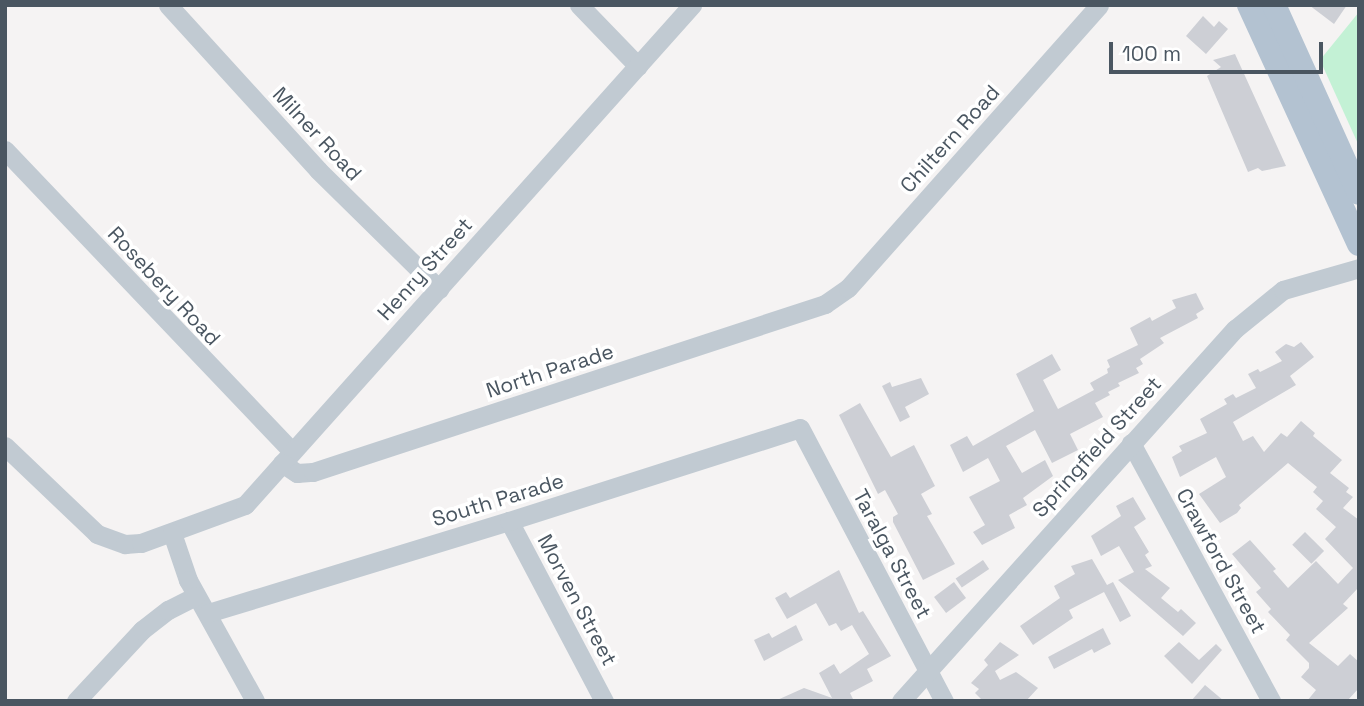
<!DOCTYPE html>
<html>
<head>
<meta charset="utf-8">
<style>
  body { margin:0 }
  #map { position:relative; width:1364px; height:706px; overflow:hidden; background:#f5f3f3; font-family:"Space Grotesk",sans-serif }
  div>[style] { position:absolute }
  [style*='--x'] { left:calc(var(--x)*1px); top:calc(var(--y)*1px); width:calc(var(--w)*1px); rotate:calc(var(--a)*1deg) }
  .green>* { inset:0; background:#c3f1d5 }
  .building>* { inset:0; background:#cdcfd5; transform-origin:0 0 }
  .minor>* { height:19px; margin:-9.5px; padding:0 9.5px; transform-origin:9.5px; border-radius:9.5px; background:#c1cad2 }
  .major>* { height:24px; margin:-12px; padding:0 12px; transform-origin:12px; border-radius:12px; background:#b3c2d1 }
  span { translate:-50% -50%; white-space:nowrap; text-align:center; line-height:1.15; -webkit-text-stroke:7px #fff; paint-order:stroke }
  .street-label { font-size:21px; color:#4a5661 }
  .frame { position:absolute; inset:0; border:7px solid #4a5661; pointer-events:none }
  .scale { position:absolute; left:1109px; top:42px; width:214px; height:32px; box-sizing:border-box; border:4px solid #4a5661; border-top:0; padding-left:9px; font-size:21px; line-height:24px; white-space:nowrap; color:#4a5661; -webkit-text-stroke:5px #fff; paint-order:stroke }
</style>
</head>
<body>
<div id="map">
  <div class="green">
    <div style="clip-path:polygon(1359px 12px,1359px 146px,1320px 60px)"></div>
  </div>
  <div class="building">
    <div style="clip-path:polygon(1309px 5px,1347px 5px,1334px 24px)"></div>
    <div style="clip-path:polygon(1203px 16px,1214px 27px,1219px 21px,1228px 29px,1206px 54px,1186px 36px)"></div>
    <div style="clip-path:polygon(1235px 54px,1286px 166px,1262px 171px,1258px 168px,1248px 172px,1207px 76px,1221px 67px,1213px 60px)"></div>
    <div style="clip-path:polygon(1196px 293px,1204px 309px,1196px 314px,1198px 318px,1160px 338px,1164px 343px,1140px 359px,1143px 364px,1136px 368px,1139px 373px,1118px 383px,1120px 386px,1108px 392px,1110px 395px,1095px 403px,1103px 417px,1070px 434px,1078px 450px,1052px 463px,1035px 430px,1006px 446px,1022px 473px,1045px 460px,1053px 476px,1023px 498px,1027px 505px,1009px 515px,1015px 528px,982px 545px,973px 532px,985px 525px,969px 497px,1000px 481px,988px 458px,963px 472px,950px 445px,967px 436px,973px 446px,1034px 411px,1016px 374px,1052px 354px,1061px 370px,1043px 380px,1058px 409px,1094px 390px,1090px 383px,1108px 373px,1107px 369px,1110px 367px,1107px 360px,1138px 345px,1130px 328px,1150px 317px,1152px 321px,1176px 308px,1172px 300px)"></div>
    <div style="clip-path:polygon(1301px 342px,1314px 357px,1290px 376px,1296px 385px,1233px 422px,1243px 441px,1253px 436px,1264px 452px,1281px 433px,1287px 437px,1301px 421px,1315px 433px,1313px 436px,1342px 460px,1330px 473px,1349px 488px,1346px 492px,1353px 497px,1343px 508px,1359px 520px,1359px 587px,1343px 604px,1348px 608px,1309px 643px,1338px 666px,1350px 654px,1359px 662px,1359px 688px,1347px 701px,1307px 701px,1316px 690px,1301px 677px,1309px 668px,1309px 663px,1286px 640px,1290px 635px,1268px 612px,1271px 609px,1256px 592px,1261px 588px,1232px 554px,1250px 540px,1276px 569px,1273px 571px,1288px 588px,1316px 561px,1338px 584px,1353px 568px,1325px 539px,1336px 527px,1316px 509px,1323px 501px,1313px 492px,1317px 487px,1288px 463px,1239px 505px,1241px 508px,1237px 513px,1220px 523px,1199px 494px,1226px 477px,1216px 457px,1180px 477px,1172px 457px,1182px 451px,1179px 446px,1207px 433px,1200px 419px,1227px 404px,1224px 399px,1233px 394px,1236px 398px,1256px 388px,1248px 374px,1258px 369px,1260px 372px,1282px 361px,1275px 352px,1286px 344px,1294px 347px)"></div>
    <div style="clip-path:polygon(921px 378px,929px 394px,905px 407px,910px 417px,900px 422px,882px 386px,890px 382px,892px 387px)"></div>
    <div style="clip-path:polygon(860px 403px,891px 457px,914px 445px,935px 486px,921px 494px,932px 514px,927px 516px,955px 564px,923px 580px,893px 522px,893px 517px,898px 514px,885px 490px,878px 494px,839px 415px)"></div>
    <div style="clip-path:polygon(1133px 497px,1146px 519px,1134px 527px,1149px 552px,1145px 555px,1152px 566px,1145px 569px,1170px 588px,1161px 598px,1178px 612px,1181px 609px,1196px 623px,1183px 636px,1118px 580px,1134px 572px,1119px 546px,1101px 556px,1091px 536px,1121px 516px,1116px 506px)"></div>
    <div style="left:1305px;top:532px;width:27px;height:18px;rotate:45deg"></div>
    <div style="clip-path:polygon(1092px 559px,1107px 585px,1113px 582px,1131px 616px,1120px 622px,1104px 592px,1069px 610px,1073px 618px,1033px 645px,1020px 626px,1060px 598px,1054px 586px,1075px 574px,1071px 566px)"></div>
    <div style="left:983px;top:560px;width:11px;height:33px;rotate:56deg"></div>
    <div style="clip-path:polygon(839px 570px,859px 613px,863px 611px,891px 656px,867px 669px,873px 681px,850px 693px,854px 701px,775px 701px,804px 688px,832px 698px,819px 673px,834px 664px,840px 674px,869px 654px,852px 625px,841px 631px,836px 623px,829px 626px,816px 603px,787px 619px,775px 598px,786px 592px,790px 598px)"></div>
    <div style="left:954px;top:582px;width:20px;height:25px;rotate:53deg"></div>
    <div style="clip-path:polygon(796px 625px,803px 640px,764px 661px,754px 640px,769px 633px,772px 638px)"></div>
    <div style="clip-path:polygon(1103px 628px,1111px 644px,1094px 653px,1092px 649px,1054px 669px,1048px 657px)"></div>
    <div style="clip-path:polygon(1000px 642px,1019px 655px,995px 671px,1000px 680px,1016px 672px,1038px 688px,1026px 701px,983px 701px,975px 693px,979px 689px,971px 683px,988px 665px,984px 660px)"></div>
    <div style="clip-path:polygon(1179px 642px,1199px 660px,1216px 644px,1222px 650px,1192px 684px,1164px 656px)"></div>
    <div style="clip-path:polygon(1205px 685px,1224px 701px,1191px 701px)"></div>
  </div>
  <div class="minor">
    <div style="--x:168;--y:5;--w:223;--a:47.7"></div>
    <div style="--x:318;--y:170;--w:170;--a:44.5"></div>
    <div style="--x:579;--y:5;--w:85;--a:46"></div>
    <div style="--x:5;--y:150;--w:416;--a:46.4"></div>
    <div style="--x:1131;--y:443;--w:294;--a:61.5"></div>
    <div style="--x:5;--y:446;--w:127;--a:43.7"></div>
    <div style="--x:97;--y:534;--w:30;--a:20"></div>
    <div style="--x:125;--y:544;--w:16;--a:-4"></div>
    <div style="--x:141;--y:543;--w:111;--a:-20.1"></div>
    <div style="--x:245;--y:505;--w:671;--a:-48.2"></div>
    <div style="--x:282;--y:463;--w:18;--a:34"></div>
    <div style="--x:297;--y:473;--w:16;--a:-4"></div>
    <div style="--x:313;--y:472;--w:539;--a:-18.17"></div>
    <div style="--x:825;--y:304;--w:28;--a:-35"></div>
    <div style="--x:848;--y:288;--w:378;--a:-48.4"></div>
    <div style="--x:509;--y:521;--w:204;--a:62.2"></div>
    <div style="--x:172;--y:533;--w:50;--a:71.2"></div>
    <div style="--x:188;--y:580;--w:138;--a:61"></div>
    <div style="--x:208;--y:613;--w:315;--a:-17"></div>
    <div style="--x:509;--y:521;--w:305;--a:-17.7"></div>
    <div style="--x:800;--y:428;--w:309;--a:62.2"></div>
    <div style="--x:76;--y:701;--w:97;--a:-47.1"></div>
    <div style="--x:142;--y:630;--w:33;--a:-38"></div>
    <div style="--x:168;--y:610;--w:31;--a:-27"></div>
    <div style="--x:901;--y:701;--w:500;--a:-48.1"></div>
    <div style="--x:1235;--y:329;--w:62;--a:-39.1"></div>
    <div style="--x:1283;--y:290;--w:79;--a:-16.1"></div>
  </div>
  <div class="major">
    <div style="--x:1249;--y:5;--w:263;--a:65.3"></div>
    <div style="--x:1274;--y:5;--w:206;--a:65.7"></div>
  </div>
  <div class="street-label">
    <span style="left:317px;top:134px;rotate:47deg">Milner Road</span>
    <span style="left:950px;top:139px;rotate:-48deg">Chiltern Road</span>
    <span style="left:425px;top:269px;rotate:-48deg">Henry Street</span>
    <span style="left:164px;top:286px;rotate:47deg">Rosebery Road</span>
    <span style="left:550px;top:371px;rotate:-18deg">North Parade</span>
    <span style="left:1097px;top:447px;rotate:-48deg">Springfield Street</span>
    <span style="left:498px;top:500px;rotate:-17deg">South Parade</span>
    <span style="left:892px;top:554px;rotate:62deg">Taralga Street</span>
    <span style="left:1221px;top:561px;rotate:61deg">Crawford Street</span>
    <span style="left:577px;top:600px;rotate:62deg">Morven Street</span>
  </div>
  <div class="frame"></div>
  <div class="scale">100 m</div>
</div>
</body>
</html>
